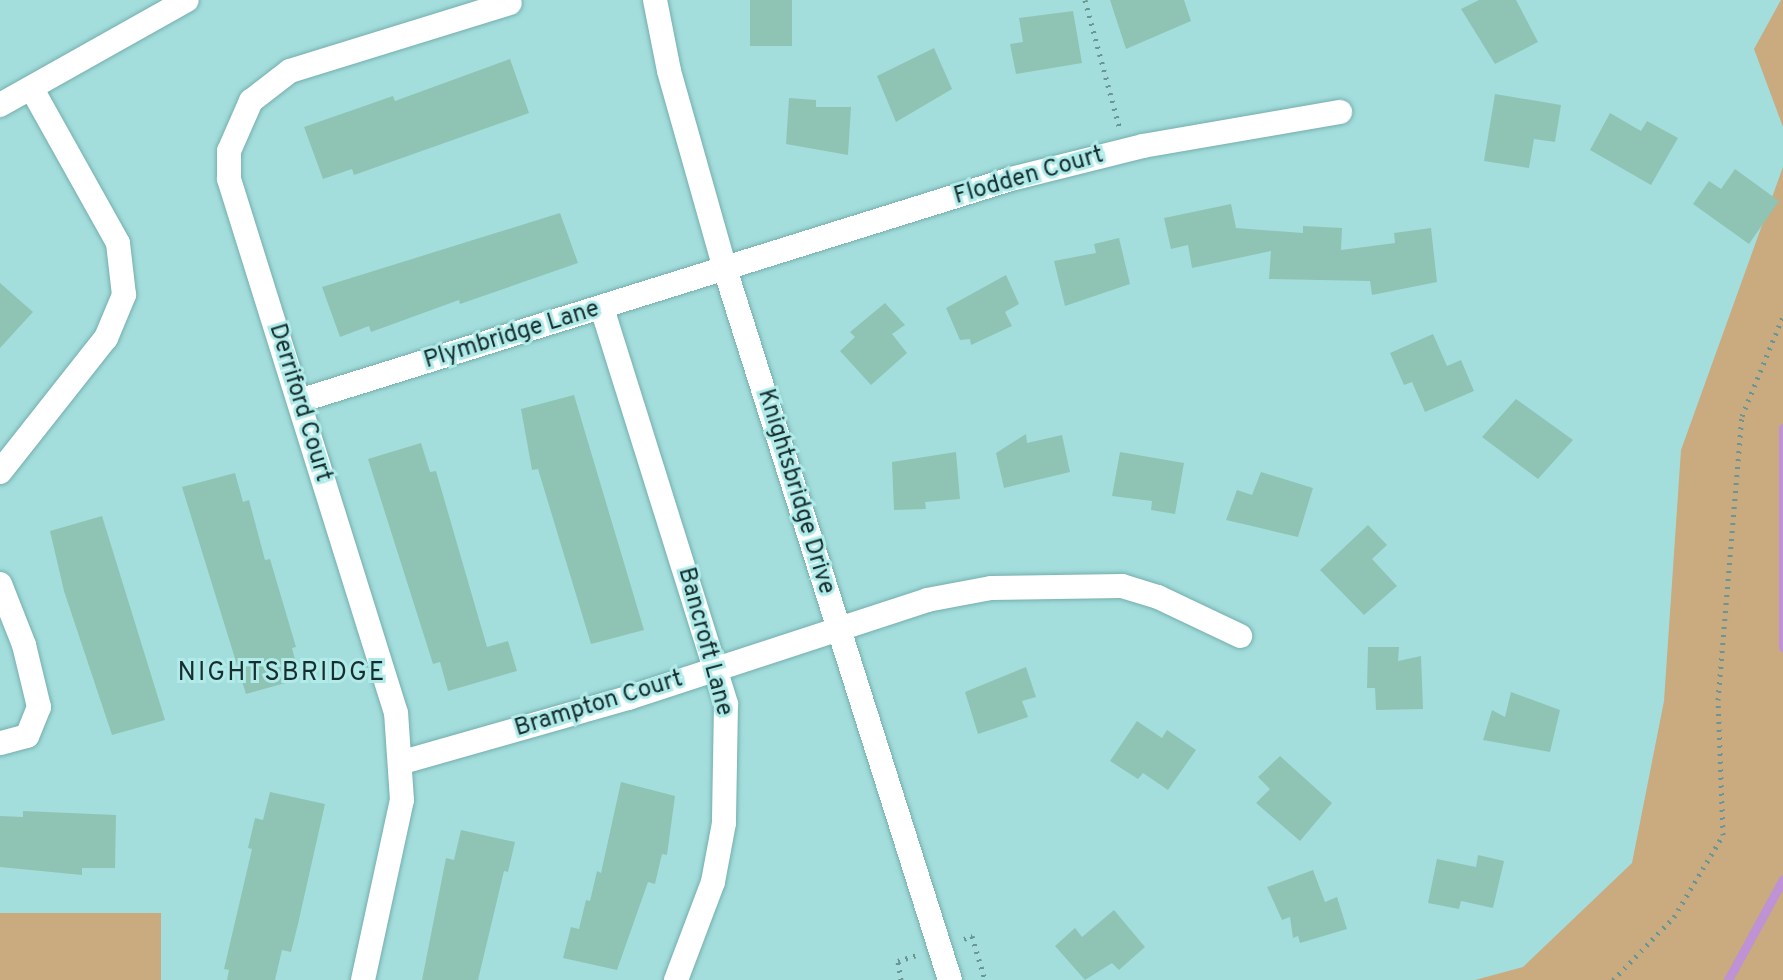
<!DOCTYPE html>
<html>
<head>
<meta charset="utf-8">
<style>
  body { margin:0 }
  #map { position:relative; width:1783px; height:980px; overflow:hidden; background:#a3dedd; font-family:Overpass,sans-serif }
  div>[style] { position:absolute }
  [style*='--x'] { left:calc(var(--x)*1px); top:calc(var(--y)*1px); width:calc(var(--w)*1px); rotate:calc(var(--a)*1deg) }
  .green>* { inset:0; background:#caaa7f; transform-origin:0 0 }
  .stream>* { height:9px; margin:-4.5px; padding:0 4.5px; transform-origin:4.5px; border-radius:4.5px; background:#be92d4 }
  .building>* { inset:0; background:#8fc4b4; transform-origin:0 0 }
  .path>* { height:5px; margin-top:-2.5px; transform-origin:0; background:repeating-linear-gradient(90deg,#699594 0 2px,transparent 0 8px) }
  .roads { filter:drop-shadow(0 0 2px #75aead) drop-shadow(0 0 2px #75aead) }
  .minor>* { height:24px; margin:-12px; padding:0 12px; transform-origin:12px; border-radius:12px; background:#fff }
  span { translate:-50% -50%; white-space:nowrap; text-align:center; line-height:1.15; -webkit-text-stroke:6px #b0ebea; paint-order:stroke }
  .street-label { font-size:24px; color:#172e2e }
  .neighbourhood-label { font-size:26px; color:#172e2e; letter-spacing:2px }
</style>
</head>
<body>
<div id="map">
  <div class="green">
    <div style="clip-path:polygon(1781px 0,1783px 0,1783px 127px,1754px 49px)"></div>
    <div style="clip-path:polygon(1783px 167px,1783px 980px,1475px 980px,1523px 967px,1632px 863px,1664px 701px,1681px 450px)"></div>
    <div style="left:0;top:913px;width:161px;height:67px"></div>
  </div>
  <div class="stream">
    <div style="--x:1783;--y:428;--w:219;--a:90"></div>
    <div style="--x:1728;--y:980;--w:115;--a:-61.4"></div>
  </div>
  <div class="building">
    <div style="left:750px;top:0;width:42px;height:46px"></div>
    <div style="clip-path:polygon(1110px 0,1184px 0,1191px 21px,1126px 49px)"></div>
    <div style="clip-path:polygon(1479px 0,1516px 0,1538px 42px,1495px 64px,1461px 9px)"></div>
    <div style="clip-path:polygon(1073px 11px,1082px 63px,1016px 74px,1010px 44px,1023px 42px,1019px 18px)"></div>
    <div style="clip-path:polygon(934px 48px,952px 89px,896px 122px,877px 76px)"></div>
    <div style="clip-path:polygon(510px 59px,529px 113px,354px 175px,352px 169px,323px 179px,304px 127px,393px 96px,395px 101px)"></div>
    <div style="clip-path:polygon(1495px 94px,1561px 105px,1555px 142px,1534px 139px,1529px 168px,1484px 161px)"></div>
    <div style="clip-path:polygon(789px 98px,816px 100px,816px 107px,851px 107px,848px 155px,786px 144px)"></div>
    <div style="clip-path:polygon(1610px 113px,1641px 131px,1647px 121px,1678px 138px,1651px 185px,1590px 150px)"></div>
    <div style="clip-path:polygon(1735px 169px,1779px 201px,1749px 244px,1693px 204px,1709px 181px,1721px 189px)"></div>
    <div style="clip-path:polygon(1231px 204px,1236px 228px,1303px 233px,1303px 226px,1342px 228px,1341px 250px,1395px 243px,1394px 233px,1431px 228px,1437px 282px,1372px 295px,1370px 281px,1269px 279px,1271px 251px,1192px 268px,1188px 245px,1171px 249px,1164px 218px)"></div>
    <div style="clip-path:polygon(560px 213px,578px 263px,460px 304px,459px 300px,371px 332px,369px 326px,340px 337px,322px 287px)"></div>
    <div style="clip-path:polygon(1119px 238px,1130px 284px,1065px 306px,1054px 261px,1096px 253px,1094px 244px)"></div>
    <div style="clip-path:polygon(1006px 275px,1019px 304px,1005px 312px,1012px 326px,971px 345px,970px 339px,960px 340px,946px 308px)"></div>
    <div style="clip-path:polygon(0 283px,33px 312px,0 348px)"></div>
    <div style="clip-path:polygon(885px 303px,905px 325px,892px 334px,907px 353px,871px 385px,840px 351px,855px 337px,850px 332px)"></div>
    <div style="clip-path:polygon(1433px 334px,1447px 366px,1461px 360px,1474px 391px,1425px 412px,1412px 382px,1404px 385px,1390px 353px)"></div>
    <div style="clip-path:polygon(574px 395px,644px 630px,591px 644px,538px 469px,532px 470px,521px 409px)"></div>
    <div style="clip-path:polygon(1516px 399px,1573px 440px,1538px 479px,1482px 437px)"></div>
    <div style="clip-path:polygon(1026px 434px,1027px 443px,1062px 435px,1070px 472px,1004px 488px,996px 453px)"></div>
    <div style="clip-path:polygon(421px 443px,430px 472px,436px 471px,487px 647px,508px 641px,517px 671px,448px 691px,440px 662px,433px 664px,368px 459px)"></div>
    <div style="clip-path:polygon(956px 452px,960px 499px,925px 502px,926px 509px,894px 510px,892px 462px)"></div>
    <div style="clip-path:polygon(1120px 452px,1184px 463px,1175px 514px,1151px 510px,1152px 501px,1112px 496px)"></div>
    <div style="clip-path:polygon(1261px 472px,1313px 488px,1298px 537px,1226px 520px,1237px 490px,1252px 495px)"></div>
    <div style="clip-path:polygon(235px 473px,243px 502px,249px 500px,265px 560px,270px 559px,296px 647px,292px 648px,300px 679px,246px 694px,182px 487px)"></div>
    <div style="clip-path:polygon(102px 516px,165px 720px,112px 735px,64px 591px,50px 531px)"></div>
    <div style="clip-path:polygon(1368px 525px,1387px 545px,1372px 559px,1397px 586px,1364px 615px,1320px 570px)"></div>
    <div style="clip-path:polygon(1368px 647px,1399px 647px,1398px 661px,1421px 656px,1423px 709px,1376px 710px,1375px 688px,1367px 688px)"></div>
    <div style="clip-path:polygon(1026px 667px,1036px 697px,1022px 701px,1028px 717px,978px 734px,965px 692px)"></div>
    <div style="clip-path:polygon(1511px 692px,1560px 710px,1550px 752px,1483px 740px,1492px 710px,1505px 717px)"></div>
    <div style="clip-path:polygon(1137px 721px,1162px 738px,1167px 730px,1196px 750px,1168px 790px,1143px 773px,1138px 779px,1110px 761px)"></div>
    <div style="clip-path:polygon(1280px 756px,1332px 803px,1300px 841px,1256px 803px,1270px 789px,1258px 777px)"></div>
    <div style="clip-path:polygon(621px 782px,675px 796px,667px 855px,662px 854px,655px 884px,648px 882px,617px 970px,563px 958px,571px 927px,579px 929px,586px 900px,590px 901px,597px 871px,601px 873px)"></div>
    <div style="clip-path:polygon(270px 792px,325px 804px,298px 924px,291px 952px,282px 950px,275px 980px,227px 980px,229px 970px,224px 969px,252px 849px,248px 848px,255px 818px,263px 820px)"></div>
    <div style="clip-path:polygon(23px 811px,116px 815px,115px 868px,82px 868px,82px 875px,0 867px,0 816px,23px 817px)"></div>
    <div style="clip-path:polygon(461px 830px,515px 842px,508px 872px,504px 871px,478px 980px,422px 980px,446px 858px,454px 860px)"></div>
    <div style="clip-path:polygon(1478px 855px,1504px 861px,1493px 908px,1461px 901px,1459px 909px,1428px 903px,1437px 859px,1476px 867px)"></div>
    <div style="clip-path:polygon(1313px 870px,1325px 902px,1337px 897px,1347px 929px,1300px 943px,1298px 936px,1293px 938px,1290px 917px,1282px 920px,1267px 887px)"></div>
    <div style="clip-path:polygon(1114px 910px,1145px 947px,1119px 970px,1112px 963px,1085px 980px,1055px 946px,1075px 928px,1082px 937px)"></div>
  </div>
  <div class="path">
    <div style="--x:1085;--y:0;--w:131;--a:74.9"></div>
    <div style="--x:964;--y:939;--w:9;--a:-21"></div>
    <div style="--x:972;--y:936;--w:46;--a:73.5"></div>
    <div style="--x:901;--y:980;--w:19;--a:-99"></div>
    <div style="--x:898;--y:961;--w:20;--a:-18"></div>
    <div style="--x:1613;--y:980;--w:88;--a:-45.9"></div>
    <div style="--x:1674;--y:917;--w:96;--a:-59.1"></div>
    <div style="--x:1723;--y:835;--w:135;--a:-92.1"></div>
    <div style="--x:1718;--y:700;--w:285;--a:-85.2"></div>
    <div style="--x:1742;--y:416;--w:108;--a:-67.7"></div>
  </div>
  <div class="roads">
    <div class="minor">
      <div style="--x:655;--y:0;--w:72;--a:78.8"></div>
      <div style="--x:669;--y:71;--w:206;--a:74.2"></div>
      <div style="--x:725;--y:269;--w:746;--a:72.44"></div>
      <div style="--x:0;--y:105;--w:214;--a:-29.3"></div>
      <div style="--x:602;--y:308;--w:415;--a:72.6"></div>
      <div style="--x:726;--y:704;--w:119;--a:91"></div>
      <div style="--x:724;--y:823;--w:60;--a:100.6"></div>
      <div style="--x:713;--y:882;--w:105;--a:110.7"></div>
      <div style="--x:299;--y:401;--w:746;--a:-17.32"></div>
      <div style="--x:1011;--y:179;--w:136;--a:-14"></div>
      <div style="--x:1143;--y:146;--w:200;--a:-9.8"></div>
      <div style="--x:0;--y:472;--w:171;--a:-51.7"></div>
      <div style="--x:106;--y:338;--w:47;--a:-67.3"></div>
      <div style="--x:124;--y:295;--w:52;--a:-96.6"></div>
      <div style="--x:118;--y:243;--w:176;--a:-119.2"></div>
      <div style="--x:0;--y:584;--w:66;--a:68.5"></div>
      <div style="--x:24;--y:645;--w:64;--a:76.4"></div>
      <div style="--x:39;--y:707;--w:31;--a:112"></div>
      <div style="--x:27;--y:736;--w:28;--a:165"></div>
      <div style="--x:403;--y:762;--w:234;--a:-15.9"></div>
      <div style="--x:628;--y:698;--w:315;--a:-18.1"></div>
      <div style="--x:927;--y:600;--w:65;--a:-10.6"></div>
      <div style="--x:991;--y:588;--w:131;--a:-0.9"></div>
      <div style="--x:1122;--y:586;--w:38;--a:17"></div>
      <div style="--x:1158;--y:597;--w:91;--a:25.4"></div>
      <div style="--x:363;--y:980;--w:184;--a:-77.8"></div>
      <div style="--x:402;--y:800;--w:87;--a:-93.9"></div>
      <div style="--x:396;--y:713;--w:560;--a:-107.37"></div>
      <div style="--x:229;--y:179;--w:28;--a:-90"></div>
      <div style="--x:229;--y:151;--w:55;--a:-66.3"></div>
      <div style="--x:251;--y:101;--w:49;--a:-37.6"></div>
      <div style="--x:290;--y:71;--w:230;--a:-17.2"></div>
    </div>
  </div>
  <div class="street-label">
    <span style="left:1029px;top:177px;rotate:-16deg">Flodden Court</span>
    <span style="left:512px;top:336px;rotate:-17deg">Plymbridge Lane</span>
    <span style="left:299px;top:403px;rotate:73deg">Derriford Court</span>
    <span style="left:795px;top:492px;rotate:73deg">Knightsbridge Drive</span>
    <span style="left:704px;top:642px;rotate:75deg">Bancroft Lane</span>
    <span style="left:599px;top:705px;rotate:-17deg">Brampton Court</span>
  </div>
  <div class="neighbourhood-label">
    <span style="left:282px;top:674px">NIGHTSBRIDGE</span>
  </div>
</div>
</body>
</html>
